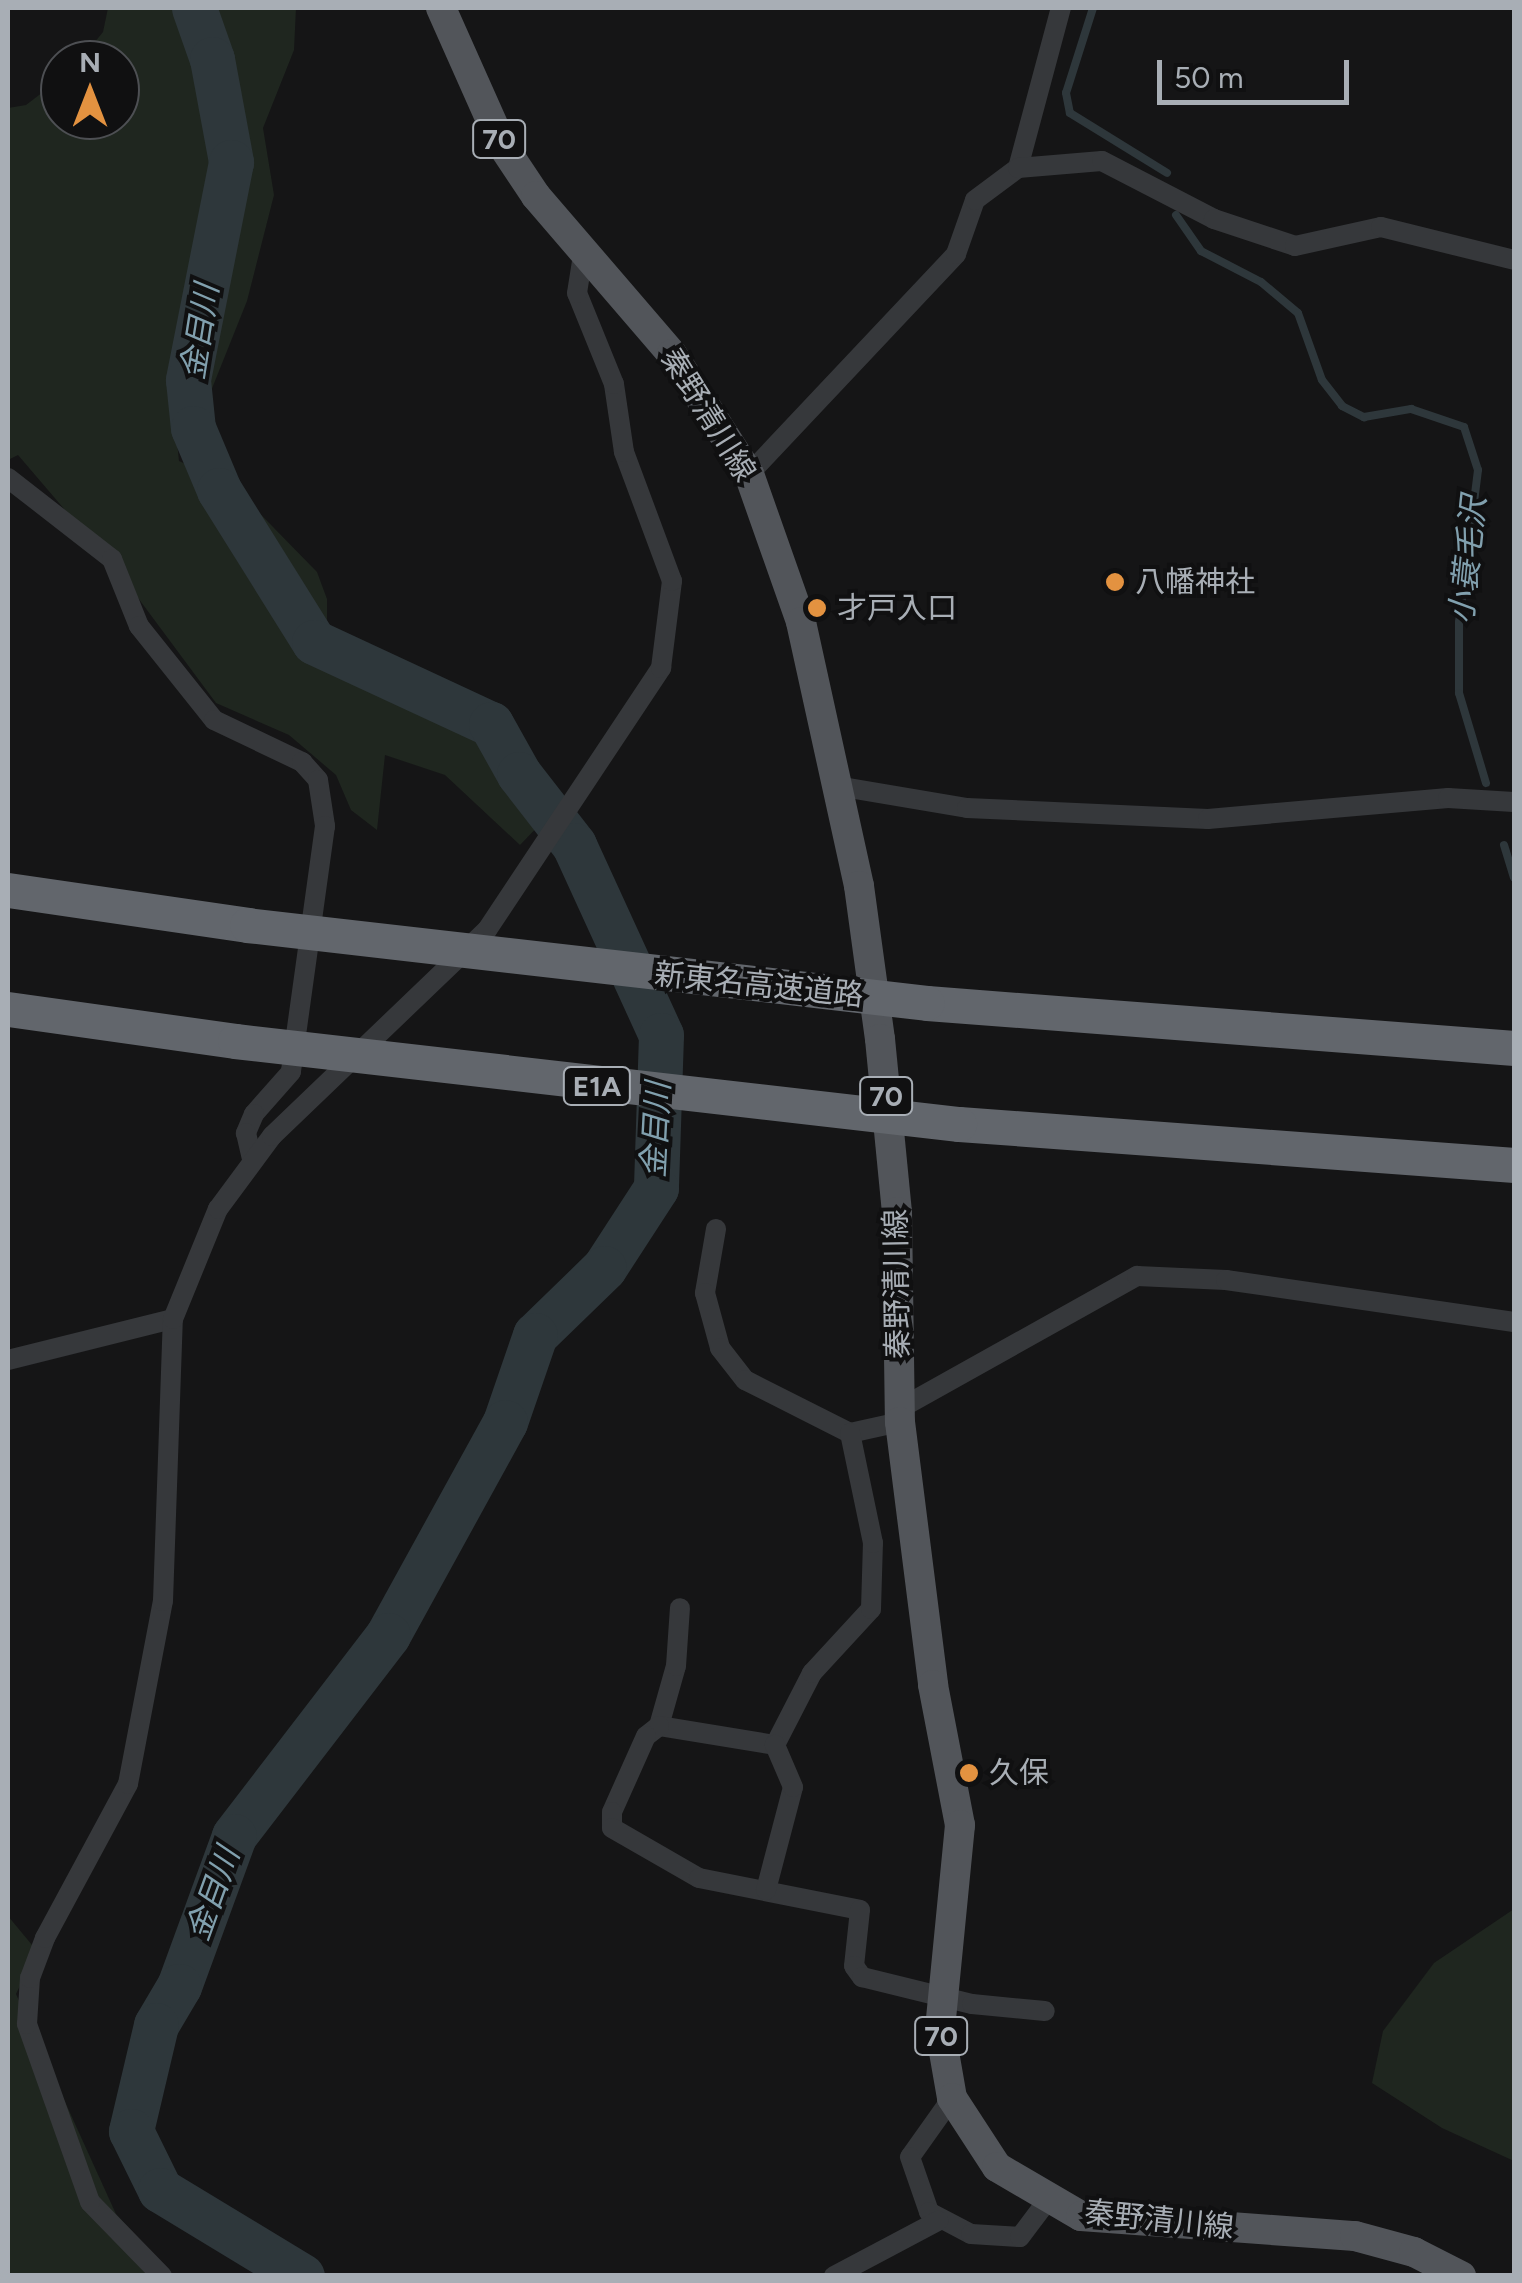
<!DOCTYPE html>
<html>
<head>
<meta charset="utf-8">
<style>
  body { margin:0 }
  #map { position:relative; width:1522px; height:2283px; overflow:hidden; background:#151516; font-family:Figtree,"Noto Sans JP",sans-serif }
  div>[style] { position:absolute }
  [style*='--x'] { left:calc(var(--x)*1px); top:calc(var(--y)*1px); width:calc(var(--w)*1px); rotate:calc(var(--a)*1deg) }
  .green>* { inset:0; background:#1f261f }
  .stream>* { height:8px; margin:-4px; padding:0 4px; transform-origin:4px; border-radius:4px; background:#2e373b }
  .river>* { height:45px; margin:-22.5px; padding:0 22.5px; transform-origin:22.5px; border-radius:22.5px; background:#2e373b }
  .minor>* { height:20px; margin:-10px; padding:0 10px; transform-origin:10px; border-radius:10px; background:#36383b }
  .primary>* { height:30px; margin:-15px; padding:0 15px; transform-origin:15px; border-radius:15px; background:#52555a }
  .motorway>* { height:35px; margin:-17.5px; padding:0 17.5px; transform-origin:17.5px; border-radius:17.5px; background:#62666c }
  .motorway-bridge>* { height:35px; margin:-17.5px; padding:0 17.5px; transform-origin:17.5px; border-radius:17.5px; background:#62666c }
  .dots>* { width:28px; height:28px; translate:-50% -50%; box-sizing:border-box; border:5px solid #101011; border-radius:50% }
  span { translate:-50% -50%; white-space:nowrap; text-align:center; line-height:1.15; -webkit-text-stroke:8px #101011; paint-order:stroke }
  .shield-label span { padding:2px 8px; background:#101011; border:2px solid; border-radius:8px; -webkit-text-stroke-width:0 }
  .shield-label { font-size:28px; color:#a8aeb5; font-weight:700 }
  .street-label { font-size:30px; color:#a8aeb5 }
  .poi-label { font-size:30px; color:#a8aeb5 }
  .left { translate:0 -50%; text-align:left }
  .water-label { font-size:32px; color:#81a0ae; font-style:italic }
  .frame { position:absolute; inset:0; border:10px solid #a8aeb5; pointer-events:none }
  .north { position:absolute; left:40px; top:40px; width:100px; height:100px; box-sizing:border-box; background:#101011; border:2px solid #4d4f53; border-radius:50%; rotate:0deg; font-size:28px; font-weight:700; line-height:40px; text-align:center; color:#a8aeb5 }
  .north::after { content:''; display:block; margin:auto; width:35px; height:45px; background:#e39240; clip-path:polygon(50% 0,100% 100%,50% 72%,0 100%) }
  .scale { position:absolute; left:1157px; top:60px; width:192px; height:45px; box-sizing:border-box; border:5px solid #a8aeb5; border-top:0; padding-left:12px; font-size:30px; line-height:35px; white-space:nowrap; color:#a8aeb5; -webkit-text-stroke:8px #101011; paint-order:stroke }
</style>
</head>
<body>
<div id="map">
  <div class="green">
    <div style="clip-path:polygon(108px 8px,296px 8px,294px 50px,263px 128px,274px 195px,247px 301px,211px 391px,176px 433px,179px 461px,232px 485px,317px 572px,327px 599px,327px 638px,455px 693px,547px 817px,520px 845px,445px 775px,385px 755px,377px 830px,351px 810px,336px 775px,289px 735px,216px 703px,124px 579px,18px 455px,8px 460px,8px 108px,26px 105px,60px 79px,60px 120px,120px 120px,120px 60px,80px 60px,103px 32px)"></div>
    <div style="clip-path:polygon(1514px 1909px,1514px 2161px,1442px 2128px,1372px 2083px,1383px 2031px,1434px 1963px)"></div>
    <div style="clip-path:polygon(8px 1916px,37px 1951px,16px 1994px,116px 2214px,172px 2275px,8px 2275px)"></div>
  </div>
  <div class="stream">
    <div style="--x:1093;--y:8;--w:89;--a:107.6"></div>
    <div style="--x:1066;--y:93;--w:20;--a:79"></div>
    <div style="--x:1070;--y:113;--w:114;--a:31.7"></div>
    <div style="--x:1176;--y:215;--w:44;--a:55.2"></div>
    <div style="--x:1201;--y:251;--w:68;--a:27.3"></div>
    <div style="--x:1261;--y:282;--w:48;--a:40"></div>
    <div style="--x:1298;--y:313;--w:71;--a:70.3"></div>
    <div style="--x:1322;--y:380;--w:33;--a:52"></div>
    <div style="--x:1342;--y:406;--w:25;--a:27"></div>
    <div style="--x:1364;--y:417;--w:48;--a:-9.7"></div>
    <div style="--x:1411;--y:409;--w:56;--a:18.8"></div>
    <div style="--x:1464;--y:427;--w:45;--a:72"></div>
    <div style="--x:1478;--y:470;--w:153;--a:97.1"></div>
    <div style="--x:1459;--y:622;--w:71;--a:90"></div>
    <div style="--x:1459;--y:693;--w:94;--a:73.3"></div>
    <div style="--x:1504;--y:845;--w:34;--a:73"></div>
  </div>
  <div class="river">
    <div style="--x:194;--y:8;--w:54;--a:70.6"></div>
    <div style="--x:212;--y:59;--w:105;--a:79.5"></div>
    <div style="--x:231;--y:162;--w:222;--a:101.2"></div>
    <div style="--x:188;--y:380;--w:48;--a:84.1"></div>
    <div style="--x:193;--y:428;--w:67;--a:67.2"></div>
    <div style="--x:219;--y:490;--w:179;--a:58"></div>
    <div style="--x:314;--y:642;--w:195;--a:24.9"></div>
    <div style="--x:491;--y:724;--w:57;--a:60.8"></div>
    <div style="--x:519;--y:774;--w:90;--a:52.2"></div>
    <div style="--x:574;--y:845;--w:209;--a:65.4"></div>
    <div style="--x:661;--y:1035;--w:153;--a:91.9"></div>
    <div style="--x:656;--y:1188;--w:95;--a:123"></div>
    <div style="--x:604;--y:1268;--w:96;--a:135.8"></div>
    <div style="--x:535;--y:1335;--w:92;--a:109"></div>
    <div style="--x:505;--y:1422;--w:243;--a:118.8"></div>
    <div style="--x:388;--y:1635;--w:253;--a:127.5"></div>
    <div style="--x:234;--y:1836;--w:160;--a:110.1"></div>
    <div style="--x:179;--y:1986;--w:45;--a:120.5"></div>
    <div style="--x:156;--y:2025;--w:109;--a:103.3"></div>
    <div style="--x:131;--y:2131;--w:66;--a:63.8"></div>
    <div style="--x:160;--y:2190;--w:166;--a:31.2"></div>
  </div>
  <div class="minor">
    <div style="--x:1018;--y:168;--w:166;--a:-75"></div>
    <div style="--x:749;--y:474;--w:302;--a:-46.7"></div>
    <div style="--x:956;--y:254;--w:57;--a:-70.6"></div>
    <div style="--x:975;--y:200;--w:54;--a:-36.7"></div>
    <div style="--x:1018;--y:168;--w:84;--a:-4.8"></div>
    <div style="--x:1102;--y:161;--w:126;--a:27.4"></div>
    <div style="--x:1214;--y:219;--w:85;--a:18.4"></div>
    <div style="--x:1295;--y:246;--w:88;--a:-12.5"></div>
    <div style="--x:1381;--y:227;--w:137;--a:13.9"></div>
    <div style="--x:8;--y:478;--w:132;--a:37.9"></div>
    <div style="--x:112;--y:559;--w:72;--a:68.1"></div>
    <div style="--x:139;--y:626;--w:120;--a:51.4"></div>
    <div style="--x:214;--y:720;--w:98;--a:25.5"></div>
    <div style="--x:302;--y:762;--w:24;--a:48"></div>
    <div style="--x:318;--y:780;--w:47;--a:81.3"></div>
    <div style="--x:325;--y:826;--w:248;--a:97.9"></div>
    <div style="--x:291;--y:1072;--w:56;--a:131.4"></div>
    <div style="--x:254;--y:1114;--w:21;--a:113"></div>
    <div style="--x:246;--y:1133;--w:27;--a:77"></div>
    <div style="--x:837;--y:786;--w:132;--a:9.6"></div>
    <div style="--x:967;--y:808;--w:241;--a:2.6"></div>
    <div style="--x:1208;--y:819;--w:241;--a:-5"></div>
    <div style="--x:1448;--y:798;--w:66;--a:3.5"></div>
    <div style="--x:716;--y:1229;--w:65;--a:99.8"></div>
    <div style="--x:705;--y:1293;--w:57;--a:74.7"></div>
    <div style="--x:720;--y:1348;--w:41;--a:52"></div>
    <div style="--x:745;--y:1380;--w:118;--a:26.8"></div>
    <div style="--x:850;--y:1433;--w:51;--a:-12.4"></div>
    <div style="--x:8;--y:1360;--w:170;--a:-14"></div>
    <div style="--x:899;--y:1409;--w:273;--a:-29.2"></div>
    <div style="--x:1137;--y:1276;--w:89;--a:2.6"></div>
    <div style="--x:1226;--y:1280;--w:291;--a:8.3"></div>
    <div style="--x:659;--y:1726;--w:62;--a:-74.2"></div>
    <div style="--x:676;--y:1666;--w:58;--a:-86.1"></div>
    <div style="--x:775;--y:1745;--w:118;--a:-170.7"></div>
    <div style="--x:659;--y:1726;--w:16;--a:142"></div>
    <div style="--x:646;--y:1736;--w:83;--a:114.1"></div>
    <div style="--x:612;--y:1812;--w:16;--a:90"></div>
    <div style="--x:612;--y:1828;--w:100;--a:29.9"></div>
    <div style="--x:699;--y:1878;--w:164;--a:11.2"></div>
    <div style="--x:860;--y:1910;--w:56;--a:96.1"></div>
    <div style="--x:854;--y:1966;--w:14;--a:54"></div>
    <div style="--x:862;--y:1977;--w:113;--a:13.8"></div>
    <div style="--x:972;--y:2004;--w:73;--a:5.5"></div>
    <div style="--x:775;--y:1745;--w:81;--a:-62.8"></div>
    <div style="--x:812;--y:1673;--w:87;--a:-47.3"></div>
    <div style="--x:871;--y:1609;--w:66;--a:-88.3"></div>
    <div style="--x:873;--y:1543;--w:112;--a:-101.8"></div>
    <div style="--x:766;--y:1890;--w:106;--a:-75.3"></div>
    <div style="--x:793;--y:1787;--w:46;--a:-113.2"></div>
    <div style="--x:952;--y:2098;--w:72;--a:125.4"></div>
    <div style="--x:910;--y:2157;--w:58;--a:70.9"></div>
    <div style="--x:929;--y:2212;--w:47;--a:27.6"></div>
    <div style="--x:971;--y:2234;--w:49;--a:3.5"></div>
    <div style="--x:1020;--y:2237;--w:45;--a:-53.1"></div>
    <div style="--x:162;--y:2276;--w:103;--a:-134.2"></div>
    <div style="--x:90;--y:2202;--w:189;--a:-109.5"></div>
    <div style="--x:27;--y:2024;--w:46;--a:-86.3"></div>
    <div style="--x:30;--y:1978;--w:43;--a:-69.4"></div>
    <div style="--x:45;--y:1938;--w:175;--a:-61.7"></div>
    <div style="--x:128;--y:1784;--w:186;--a:-79.2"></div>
    <div style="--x:163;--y:1601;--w:282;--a:-88"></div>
    <div style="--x:173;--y:1319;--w:119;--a:-67.8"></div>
    <div style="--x:218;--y:1209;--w:91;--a:-53.5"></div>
    <div style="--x:272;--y:1136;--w:298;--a:-43.8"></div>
    <div style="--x:487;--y:930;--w:315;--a:-56.4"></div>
    <div style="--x:661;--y:668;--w:88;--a:-82.8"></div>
    <div style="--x:672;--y:581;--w:138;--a:-110.4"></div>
    <div style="--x:624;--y:452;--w:69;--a:-98.4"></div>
    <div style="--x:614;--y:384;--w:98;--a:-112.1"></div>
    <div style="--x:577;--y:293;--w:38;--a:-81"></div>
    <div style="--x:834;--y:2276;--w:118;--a:-27.9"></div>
  </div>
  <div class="primary">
    <div style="--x:441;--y:8;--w:150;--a:66"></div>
    <div style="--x:502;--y:145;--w:61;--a:56.3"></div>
    <div style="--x:536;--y:196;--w:208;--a:49.3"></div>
    <div style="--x:672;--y:354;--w:143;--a:57.3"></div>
    <div style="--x:749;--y:474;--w:157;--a:70.6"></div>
    <div style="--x:801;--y:622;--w:270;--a:77.6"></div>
    <div style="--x:859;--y:886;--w:154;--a:82.2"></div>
    <div style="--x:880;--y:1039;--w:174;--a:84.4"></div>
    <div style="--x:897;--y:1212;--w:210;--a:89.2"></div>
    <div style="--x:900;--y:1422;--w:265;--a:82.8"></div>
    <div style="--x:933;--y:1685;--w:143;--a:79.1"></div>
    <div style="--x:960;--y:1825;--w:205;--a:95.6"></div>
    <div style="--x:940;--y:2029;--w:70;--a:80.1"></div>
    <div style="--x:952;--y:2098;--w:82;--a:56.9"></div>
    <div style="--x:997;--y:2167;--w:97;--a:30.3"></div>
    <div style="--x:1081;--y:2216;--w:275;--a:4.2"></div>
    <div style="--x:1355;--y:2236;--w:61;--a:15.2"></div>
    <div style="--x:1414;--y:2252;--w:53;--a:27.1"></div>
  </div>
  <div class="motorway">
    <div style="--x:8;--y:890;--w:242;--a:8.3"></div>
    <div style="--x:927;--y:1003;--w:589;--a:4.38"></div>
    <div style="--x:8;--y:1009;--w:229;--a:8"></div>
    <div style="--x:959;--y:1124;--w:557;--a:4.22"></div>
  </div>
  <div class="motorway-bridge">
    <div style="--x:247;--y:925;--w:684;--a:6.54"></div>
    <div style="--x:235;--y:1041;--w:729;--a:6.54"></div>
  </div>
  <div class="dots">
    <div style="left:1115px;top:582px;background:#e39240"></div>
    <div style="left:817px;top:608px;background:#e39240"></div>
    <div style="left:969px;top:1773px;background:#e39240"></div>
  </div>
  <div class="shield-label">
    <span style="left:499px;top:139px">70</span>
    <span style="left:597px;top:1086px">E1A</span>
    <span style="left:886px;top:1096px">70</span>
    <span style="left:941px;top:2036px">70</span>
  </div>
  <div class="street-label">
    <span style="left:708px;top:415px;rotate:58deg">秦野清川線</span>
    <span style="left:759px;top:985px;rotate:6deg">新東名高速道路</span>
    <span style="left:897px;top:1284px;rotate:-91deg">秦野清川線</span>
    <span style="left:1159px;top:2220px;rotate:6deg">秦野清川線</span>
  </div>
  <div class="poi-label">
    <span class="left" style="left:1135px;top:582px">八幡神社</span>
    <span class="left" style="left:837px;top:608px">才戸入口</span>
    <span class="left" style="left:989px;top:1773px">久保</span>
  </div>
  <div class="water-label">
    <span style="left:200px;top:332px;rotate:-81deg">金目川</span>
    <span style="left:1468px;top:560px;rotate:-84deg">小蓑毛沢</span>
    <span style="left:656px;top:1130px;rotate:-87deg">金目川</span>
    <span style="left:213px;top:1894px;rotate:-70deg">金目川</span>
  </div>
  <div class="frame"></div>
  <div class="north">N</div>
  <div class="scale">50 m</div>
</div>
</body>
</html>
